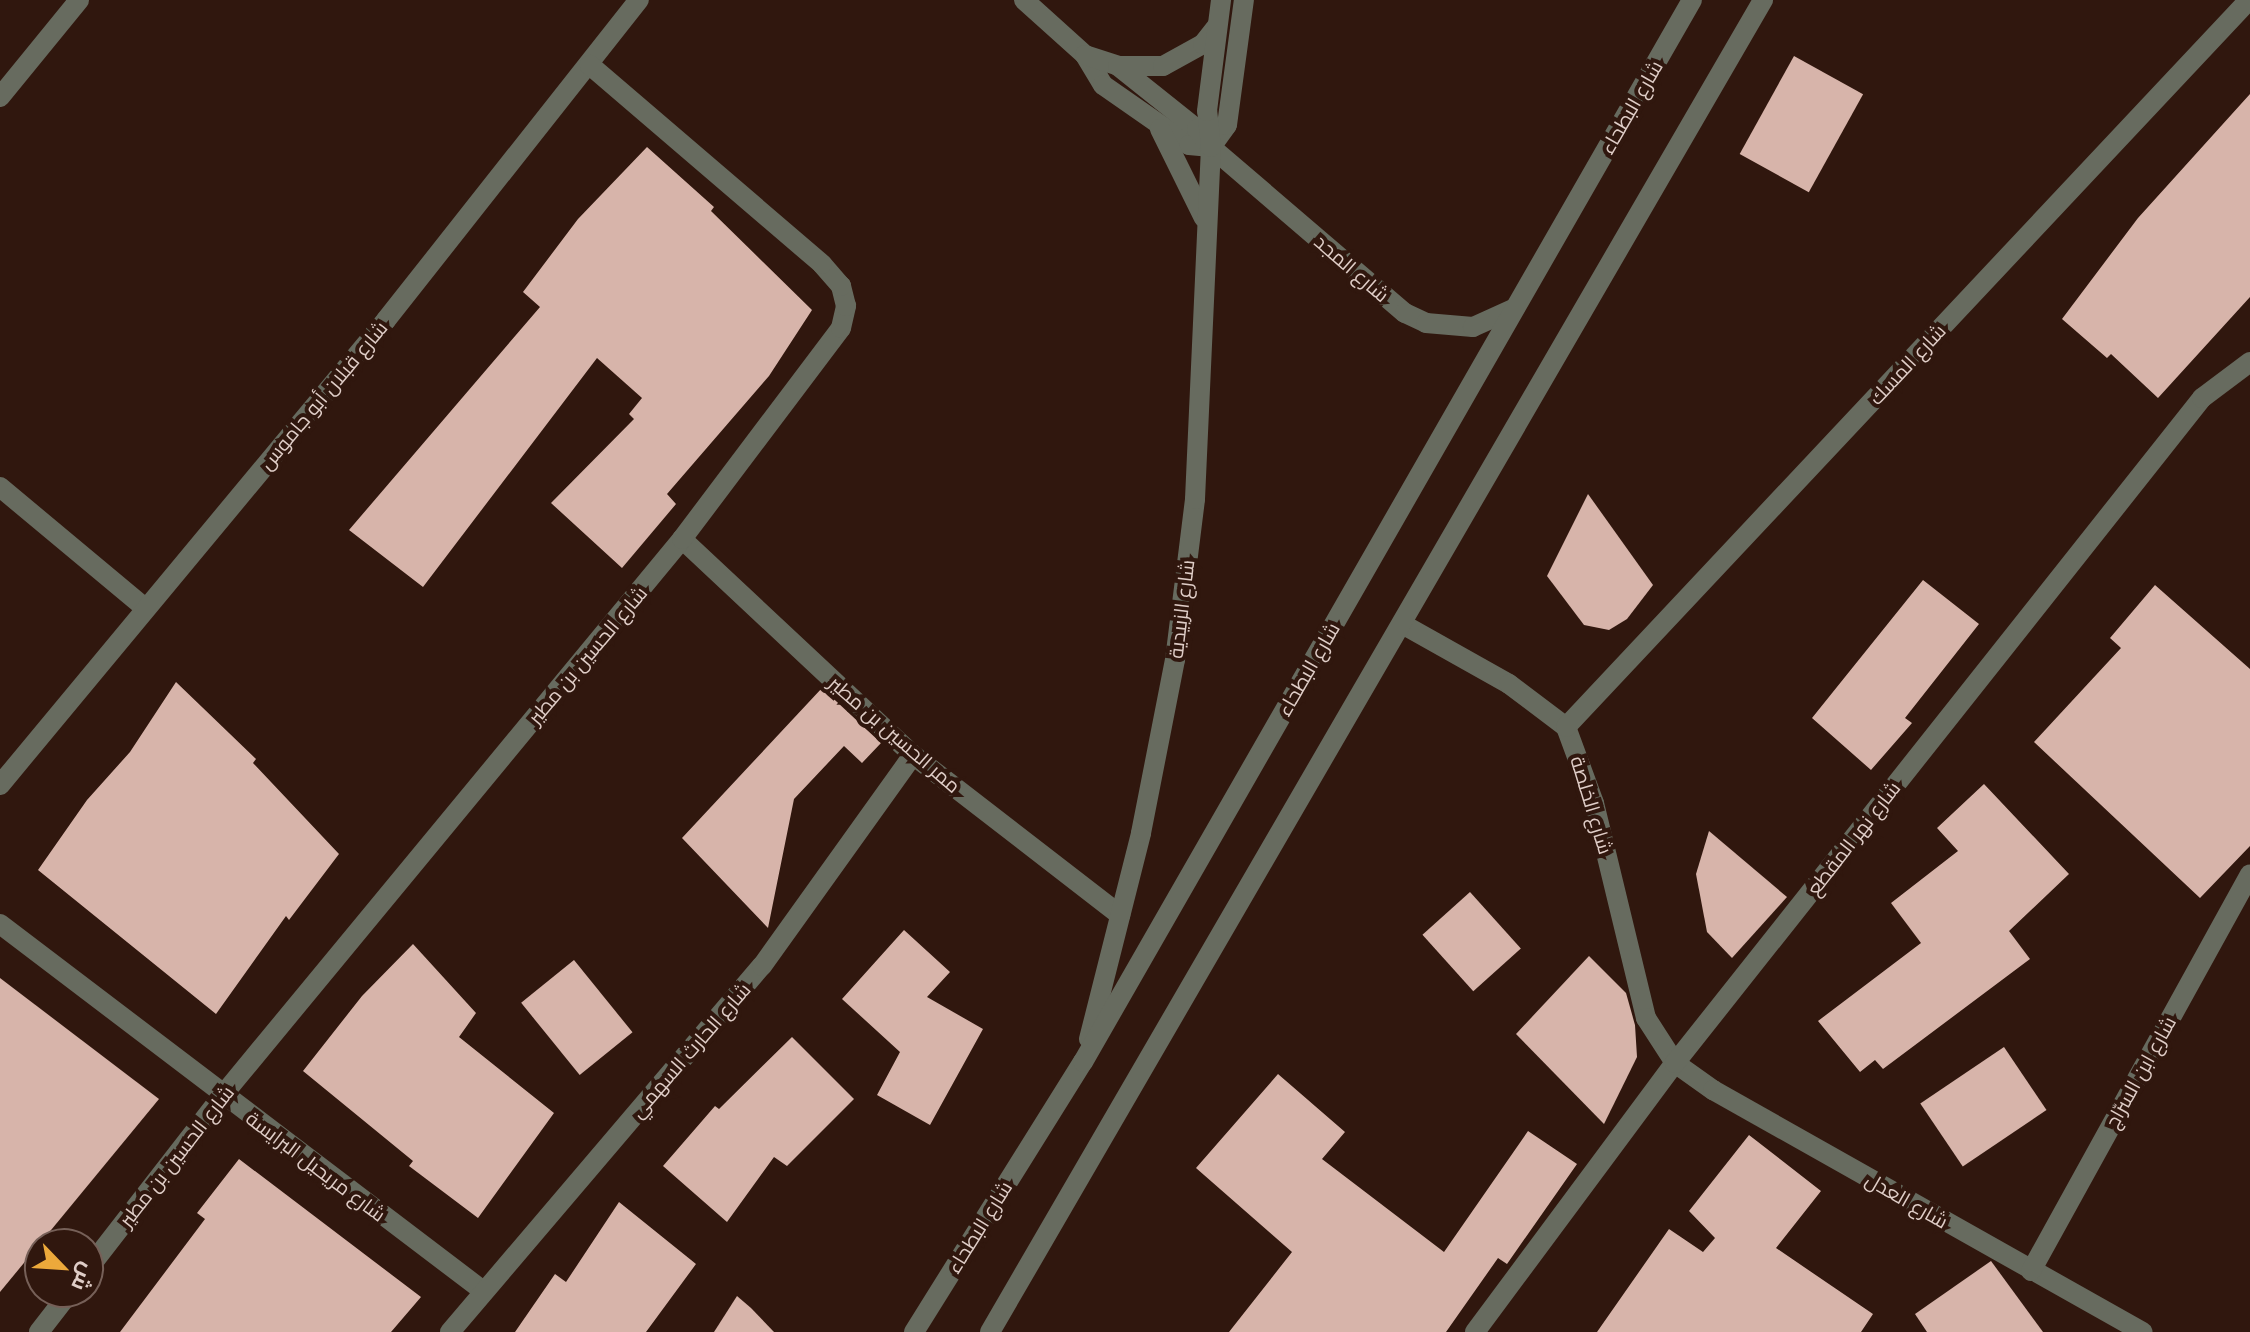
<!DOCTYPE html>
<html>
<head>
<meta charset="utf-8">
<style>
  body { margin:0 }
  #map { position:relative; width:2250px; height:1332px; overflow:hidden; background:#30170e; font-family:"Golos Text",Cairo,sans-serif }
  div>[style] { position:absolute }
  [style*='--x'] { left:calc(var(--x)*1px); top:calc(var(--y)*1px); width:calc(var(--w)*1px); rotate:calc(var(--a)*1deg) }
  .building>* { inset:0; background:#d7b4aa; transform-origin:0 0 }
  .minor>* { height:20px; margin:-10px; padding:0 10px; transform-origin:10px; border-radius:10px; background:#676b5f }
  span { translate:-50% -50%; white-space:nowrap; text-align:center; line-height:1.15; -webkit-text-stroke:8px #30170e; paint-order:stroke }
  .street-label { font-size:20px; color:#dfcdc7 }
  .north { position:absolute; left:24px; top:1228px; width:80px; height:80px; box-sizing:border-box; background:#30170e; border:2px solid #766058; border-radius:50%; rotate:115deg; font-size:22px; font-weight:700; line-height:32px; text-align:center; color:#dfcdc7 }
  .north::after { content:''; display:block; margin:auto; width:28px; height:36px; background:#eca93b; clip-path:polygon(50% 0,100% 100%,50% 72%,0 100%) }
</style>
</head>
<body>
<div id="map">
  <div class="building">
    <div style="left:1794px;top:56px;width:79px;height:112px;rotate:29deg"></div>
    <div style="clip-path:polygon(2250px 94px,2250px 297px,2158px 398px,2111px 354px,2107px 358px,2062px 319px,2138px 218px)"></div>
    <div style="clip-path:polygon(647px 147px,714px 207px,711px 211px,812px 310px,769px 376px,667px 494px,676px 504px,622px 568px,551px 503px,634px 419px,629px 414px,642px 398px,597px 358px,423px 587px,349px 530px,540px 307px,523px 292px,578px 219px)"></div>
    <div style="clip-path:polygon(1588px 494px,1653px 585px,1627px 619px,1609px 630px,1584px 625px,1547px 576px)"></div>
    <div style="clip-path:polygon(1923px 580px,1979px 624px,1905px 718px,1912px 723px,1871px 770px,1812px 718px)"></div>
    <div style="clip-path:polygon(2155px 585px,2250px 669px,2250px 846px,2200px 898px,2034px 742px,2121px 648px,2110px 638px)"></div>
    <div style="clip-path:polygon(176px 682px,256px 759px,253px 763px,339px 854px,289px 920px,286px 916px,216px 1014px,38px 870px,87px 800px,130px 752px)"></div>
    <div style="clip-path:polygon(822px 688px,881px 743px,862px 763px,844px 746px,794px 799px,768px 928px,682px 838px)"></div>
    <div style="clip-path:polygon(1984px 784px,2069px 874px,2009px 931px,2030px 959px,1883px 1069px,1875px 1060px,1860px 1072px,1818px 1021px,1921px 943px,1891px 903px,1958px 851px,1937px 828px)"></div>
    <div style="clip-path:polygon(1709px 831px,1787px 897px,1732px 958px,1707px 932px,1696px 874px)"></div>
    <div style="left:1470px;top:892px;width:76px;height:64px;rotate:48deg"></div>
    <div style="clip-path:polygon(904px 930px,950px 972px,927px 997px,983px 1029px,930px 1125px,877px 1095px,900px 1052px,842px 999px)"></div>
    <div style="clip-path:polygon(413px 944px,476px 1013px,459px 1037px,554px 1113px,478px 1218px,409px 1166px,413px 1161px,303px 1071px,362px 996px)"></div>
    <div style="clip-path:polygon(1589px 956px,1626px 993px,1635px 1025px,1637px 1057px,1604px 1124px,1516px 1034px)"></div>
    <div style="left:574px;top:960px;width:93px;height:68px;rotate:51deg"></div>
    <div style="clip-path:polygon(0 978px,159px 1099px,0 1292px)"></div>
    <div style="clip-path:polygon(792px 1037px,854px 1099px,787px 1166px,774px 1157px,727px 1222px,663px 1166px,715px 1106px,719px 1109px)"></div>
    <div style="left:2004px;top:1047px;width:76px;height:101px;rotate:56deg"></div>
    <div style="clip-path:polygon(1278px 1074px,1345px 1132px,1322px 1159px,1444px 1252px,1528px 1131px,1577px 1164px,1507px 1264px,1498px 1258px,1446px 1332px,1229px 1332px,1292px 1252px,1196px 1168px)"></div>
    <div style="clip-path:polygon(1749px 1135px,1821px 1191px,1776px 1248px,1873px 1314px,1861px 1332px,1597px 1332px,1669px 1229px,1703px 1252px,1715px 1238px,1689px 1211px)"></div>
    <div style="clip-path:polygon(239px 1159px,421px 1297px,391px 1332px,120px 1332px,205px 1219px,197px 1213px)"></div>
    <div style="clip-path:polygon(619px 1202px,696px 1264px,646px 1332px,515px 1332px,555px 1274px,566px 1282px)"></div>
    <div style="clip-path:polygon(1991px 1261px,2043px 1332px,1927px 1332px,1915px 1314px)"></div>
    <div style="clip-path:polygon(737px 1296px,751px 1308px,774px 1332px,714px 1332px)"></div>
  </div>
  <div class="minor">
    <div style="--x:1024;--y:0;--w:82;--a:42"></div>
    <div style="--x:1085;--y:55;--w:35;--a:59"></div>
    <div style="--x:1103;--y:85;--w:105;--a:34.9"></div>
    <div style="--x:1189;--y:145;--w:22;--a:5"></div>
    <div style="--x:1085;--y:55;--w:35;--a:18"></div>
    <div style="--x:1118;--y:66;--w:101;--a:38.6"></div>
    <div style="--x:1197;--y:129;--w:23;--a:52"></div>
    <div style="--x:1211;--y:147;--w:255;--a:40.6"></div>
    <div style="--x:1405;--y:313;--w:23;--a:25"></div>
    <div style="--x:1426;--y:323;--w:47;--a:4.9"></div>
    <div style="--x:1473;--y:327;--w:46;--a:-24.3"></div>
    <div style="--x:1118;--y:66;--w:45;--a:0"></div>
    <div style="--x:1163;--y:66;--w:46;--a:-28.8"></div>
    <div style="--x:1203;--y:44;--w:23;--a:-52"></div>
    <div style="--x:0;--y:97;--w:125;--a:-50.8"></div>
    <div style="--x:1160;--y:129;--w:99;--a:63.7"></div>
    <div style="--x:1211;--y:147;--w:27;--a:-54"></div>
    <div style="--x:1227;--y:125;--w:126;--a:-82.3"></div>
    <div style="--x:0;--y:487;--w:186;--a:39.8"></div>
    <div style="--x:682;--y:539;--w:316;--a:43.1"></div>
    <div style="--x:913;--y:755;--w:262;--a:37.7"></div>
    <div style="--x:1404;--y:625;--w:120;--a:29.3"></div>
    <div style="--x:1509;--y:684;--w:71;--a:37"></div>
    <div style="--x:1566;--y:727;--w:81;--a:69.8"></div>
    <div style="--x:1594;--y:803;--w:221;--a:76.4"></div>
    <div style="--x:1646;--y:1018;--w:54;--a:57.2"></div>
    <div style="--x:1675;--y:1063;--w:47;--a:35.4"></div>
    <div style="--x:1713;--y:1090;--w:493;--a:29.4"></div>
    <div style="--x:1566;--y:727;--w:998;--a:-46.79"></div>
    <div style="--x:0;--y:785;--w:604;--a:-50.3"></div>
    <div style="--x:386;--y:320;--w:408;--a:-51.7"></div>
    <div style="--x:0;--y:924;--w:605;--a:37.21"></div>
    <div style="--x:1089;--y:1039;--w:212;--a:-75.8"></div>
    <div style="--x:1141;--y:833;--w:176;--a:-78.9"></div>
    <div style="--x:1175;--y:660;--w:162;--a:-82.9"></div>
    <div style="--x:1195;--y:499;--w:352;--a:-87.4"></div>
    <div style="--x:1211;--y:147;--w:36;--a:-96"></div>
    <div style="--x:1207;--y:111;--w:112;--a:-82.8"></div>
    <div style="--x:88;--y:1269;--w:219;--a:-52.2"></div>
    <div style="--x:222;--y:1096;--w:722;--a:-50.45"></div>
    <div style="--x:682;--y:539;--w:264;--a:-53"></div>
    <div style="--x:841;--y:328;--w:23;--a:-77"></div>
    <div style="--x:846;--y:306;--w:21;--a:-104"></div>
    <div style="--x:841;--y:286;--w:29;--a:-131"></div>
    <div style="--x:822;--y:264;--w:306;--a:-139.4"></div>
    <div style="--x:2031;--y:1271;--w:453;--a:-61.1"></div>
    <div style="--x:39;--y:1332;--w:51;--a:-52.2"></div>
    <div style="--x:450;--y:1332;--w:481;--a:-49.6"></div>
    <div style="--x:762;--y:966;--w:259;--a:-54.4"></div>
    <div style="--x:914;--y:1332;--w:319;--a:-58"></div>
    <div style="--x:1083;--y:1062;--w:1224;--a:-60.17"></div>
    <div style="--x:990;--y:1332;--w:1540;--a:-59.87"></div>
    <div style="--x:1475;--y:1332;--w:335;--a:-53.4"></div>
    <div style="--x:1675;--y:1063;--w:849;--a:-51.6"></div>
    <div style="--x:2202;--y:398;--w:60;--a:-36.9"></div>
  </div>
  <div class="street-label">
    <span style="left:1631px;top:107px;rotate:-60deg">شارع البطحاء</span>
    <span style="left:1352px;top:268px;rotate:41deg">شارع المجد</span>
    <span style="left:1907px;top:364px;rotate:-47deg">شارع المسك</span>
    <span style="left:323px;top:395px;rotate:-50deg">شارع قبلان أبو جاموس</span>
    <span style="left:1181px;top:609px;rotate:-83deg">شارع الزبيدية</span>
    <span style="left:587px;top:655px;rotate:-50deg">شارع الحسين بن مطير</span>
    <span style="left:1308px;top:669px;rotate:-60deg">شارع البطحاء</span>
    <span style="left:895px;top:734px;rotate:41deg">ممر الحسين بن مطير</span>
    <span style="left:1592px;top:805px;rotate:73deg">شارع الخلصة</span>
    <span style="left:1853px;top:838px;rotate:-52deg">شارع نهر المقطع</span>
    <span style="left:690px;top:1050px;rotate:-49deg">شارع الحارث السهمي</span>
    <span style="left:2140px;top:1072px;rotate:-61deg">شارع ابن السرّاج</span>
    <span style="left:176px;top:1156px;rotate:-52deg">شارع الحسين بن مطير</span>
    <span style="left:316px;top:1166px;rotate:37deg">شارع مريحيل البرايسة</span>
    <span style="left:1907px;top:1200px;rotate:30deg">شارع العدل</span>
    <span style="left:979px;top:1227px;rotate:-58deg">شارع البطحاء</span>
  </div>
  <div class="north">ش</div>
</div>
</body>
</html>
